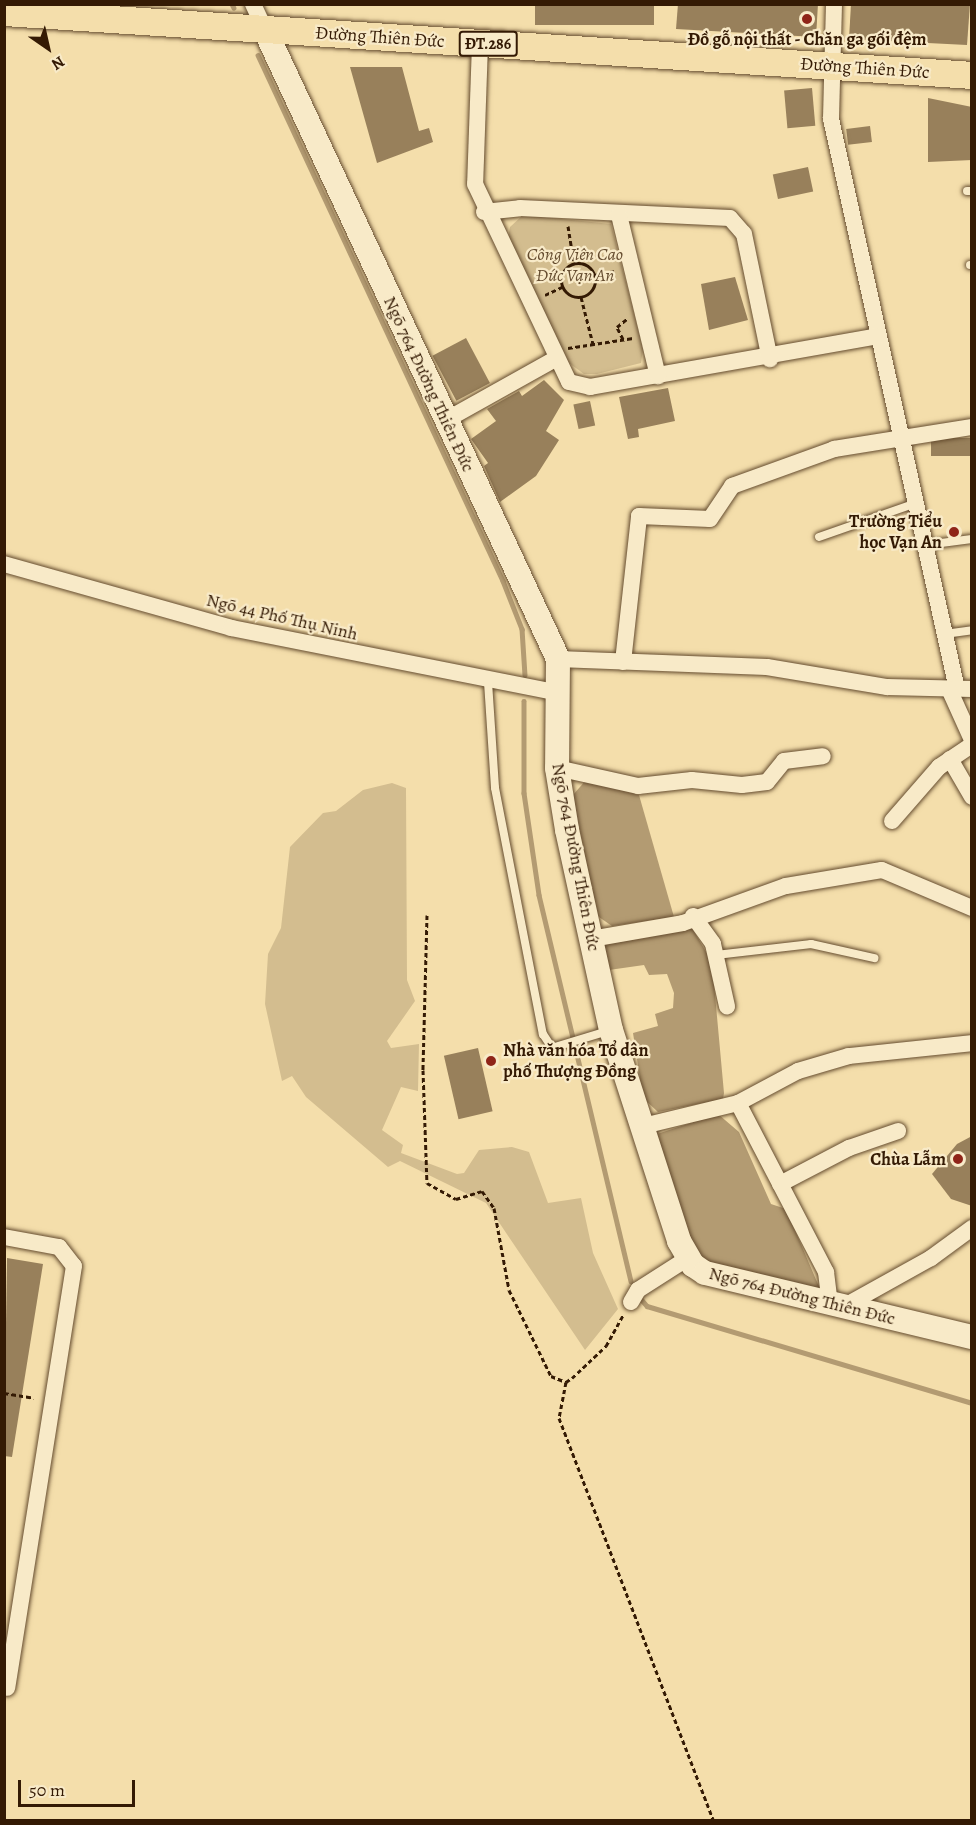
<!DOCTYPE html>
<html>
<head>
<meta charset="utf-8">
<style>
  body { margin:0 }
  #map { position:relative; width:976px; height:1825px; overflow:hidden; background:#f4deab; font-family:Alegreya,serif }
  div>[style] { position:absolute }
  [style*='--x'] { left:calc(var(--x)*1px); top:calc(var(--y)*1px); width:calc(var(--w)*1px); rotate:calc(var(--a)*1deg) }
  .green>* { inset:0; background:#d3bd8f }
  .water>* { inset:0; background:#b39b72 }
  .stream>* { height:4.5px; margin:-2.25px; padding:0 2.25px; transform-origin:2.25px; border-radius:2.25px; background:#b39b72 }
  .building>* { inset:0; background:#98805b; transform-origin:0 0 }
  .path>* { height:3px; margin-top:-1.5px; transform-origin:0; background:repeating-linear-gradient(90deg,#341a04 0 4.5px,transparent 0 7.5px) }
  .path>.ring { margin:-1.5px; padding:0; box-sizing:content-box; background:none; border:3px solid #341a04; border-radius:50% }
  .roads { filter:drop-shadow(0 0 2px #644b2e) drop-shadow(0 0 2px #644b2e) }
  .lane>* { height:8px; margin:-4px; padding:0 4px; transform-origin:4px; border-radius:4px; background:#f8eac8 }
  .street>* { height:16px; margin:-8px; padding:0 8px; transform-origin:8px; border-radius:8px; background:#f8eac8 }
  .secondary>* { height:24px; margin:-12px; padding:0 12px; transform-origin:12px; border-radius:12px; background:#f8eac8 }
  .primary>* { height:27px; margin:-13.5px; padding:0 13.5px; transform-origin:13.5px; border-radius:13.5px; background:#f4deab }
  .dots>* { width:16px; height:16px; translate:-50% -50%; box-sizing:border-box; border:3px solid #f8eac8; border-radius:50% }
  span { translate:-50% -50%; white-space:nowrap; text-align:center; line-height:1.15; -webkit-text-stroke:4.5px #f8eac8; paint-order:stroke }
  .shield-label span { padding:2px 4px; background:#f8eac8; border:2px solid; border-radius:4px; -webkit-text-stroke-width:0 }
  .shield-label { font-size:16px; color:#341a04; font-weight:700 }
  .street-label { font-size:18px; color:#341a04 }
  .poi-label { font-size:18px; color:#341a04; font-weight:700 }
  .right { translate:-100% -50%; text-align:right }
  .left { translate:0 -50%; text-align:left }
  .park-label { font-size:18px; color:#644b2e; font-style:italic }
  .frame { position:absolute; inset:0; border:6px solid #341a04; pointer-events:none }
  .north { position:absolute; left:18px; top:18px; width:60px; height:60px; -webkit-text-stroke:4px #f8eac8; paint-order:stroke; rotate:146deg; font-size:16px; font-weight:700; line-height:24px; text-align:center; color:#341a04 }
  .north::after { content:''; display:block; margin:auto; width:21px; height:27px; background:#341a04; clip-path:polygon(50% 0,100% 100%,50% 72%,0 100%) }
  .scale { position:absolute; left:18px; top:1780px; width:117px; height:27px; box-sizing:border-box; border:3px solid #341a04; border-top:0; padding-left:8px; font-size:18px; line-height:21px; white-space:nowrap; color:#341a04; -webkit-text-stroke:4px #f8eac8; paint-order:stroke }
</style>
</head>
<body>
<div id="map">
  <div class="green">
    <div style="clip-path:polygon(523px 215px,611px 224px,643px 349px,641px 363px,597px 374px,584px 374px,569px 363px,508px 238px,510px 227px)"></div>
    <div style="clip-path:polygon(392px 783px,406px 788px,407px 980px,415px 1001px,387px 1041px,391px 1048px,419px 1044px,418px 1091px,401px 1087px,382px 1130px,403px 1145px,401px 1153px,457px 1174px,464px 1173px,479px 1150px,512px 1147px,529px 1152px,548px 1203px,581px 1198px,593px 1253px,618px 1309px,585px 1350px,486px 1203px,400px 1161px,388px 1167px,306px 1097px,292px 1076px,282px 1081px,265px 1004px,268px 954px,281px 928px,290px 847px,323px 813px,336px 811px,363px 790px)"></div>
  </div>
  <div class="water">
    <div style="clip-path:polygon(586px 780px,639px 795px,674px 917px,612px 926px,596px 915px,573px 795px)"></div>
    <div style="clip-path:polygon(692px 928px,712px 962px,724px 1093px,723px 1099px,658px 1112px,643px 1098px,633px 1033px,658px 1026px,655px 1014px,673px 1008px,674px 993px,667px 974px,649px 975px,644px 965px,609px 970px,604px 945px)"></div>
    <div style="clip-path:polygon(718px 1114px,739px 1132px,771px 1204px,786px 1209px,820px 1289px,709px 1268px,694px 1255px,657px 1134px)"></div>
  </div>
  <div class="stream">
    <div style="--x:232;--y:4;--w:4;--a:63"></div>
    <div style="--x:258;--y:55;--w:580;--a:65.02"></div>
    <div style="--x:503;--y:581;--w:52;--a:68.4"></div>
    <div style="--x:522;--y:629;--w:46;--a:86.3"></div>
    <div style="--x:524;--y:701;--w:92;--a:90"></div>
    <div style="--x:524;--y:793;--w:103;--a:81.6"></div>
    <div style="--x:539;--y:895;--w:397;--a:76.6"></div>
    <div style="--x:641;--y:1299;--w:9;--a:49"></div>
    <div style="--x:647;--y:1306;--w:339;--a:16.6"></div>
  </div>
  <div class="building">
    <div style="left:535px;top:4px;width:119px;height:21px"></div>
    <div style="clip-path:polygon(678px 4px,818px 4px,816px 37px,676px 29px)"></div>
    <div style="clip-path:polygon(851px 4px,970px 4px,967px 45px,849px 39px)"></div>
    <div style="clip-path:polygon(350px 67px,402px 67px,419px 131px,429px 128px,433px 142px,377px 163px)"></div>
    <div style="left:812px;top:88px;width:38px;height:28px;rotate:85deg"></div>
    <div style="clip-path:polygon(928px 98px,972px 107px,972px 160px,928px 162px)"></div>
    <div style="left:870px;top:126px;width:16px;height:24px;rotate:83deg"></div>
    <div style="left:808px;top:167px;width:25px;height:36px;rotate:78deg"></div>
    <div style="clip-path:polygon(735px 277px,748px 320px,709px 330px,701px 284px)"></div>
    <div style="left:466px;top:338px;width:51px;height:38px;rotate:62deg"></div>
    <div style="clip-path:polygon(544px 380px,564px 400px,546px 431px,559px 440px,536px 476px,500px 502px,484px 466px,488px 463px,471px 439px,496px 421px,487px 409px,519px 391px,522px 396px)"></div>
    <div style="clip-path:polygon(668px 388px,675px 421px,638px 429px,639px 437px,628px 439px,619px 397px)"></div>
    <div style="left:590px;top:401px;width:25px;height:17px;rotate:78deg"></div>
    <div style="left:972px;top:438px;width:18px;height:41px;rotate:90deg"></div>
    <div style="left:478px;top:1048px;width:65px;height:35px;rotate:77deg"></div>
    <div style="clip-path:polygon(972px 1136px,972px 1206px,951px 1199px,932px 1174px,957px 1144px)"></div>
    <div style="clip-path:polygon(7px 1258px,43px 1264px,12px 1457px,4px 1456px)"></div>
  </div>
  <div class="path">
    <div style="--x:568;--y:226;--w:37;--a:81"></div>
    <div class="ring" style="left:561px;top:263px;width:31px;height:31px"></div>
    <div style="--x:595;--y:275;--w:21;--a:-11"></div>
    <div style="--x:545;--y:295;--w:19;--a:-25"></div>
    <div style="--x:581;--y:297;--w:49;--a:75.7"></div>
    <div style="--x:623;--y:339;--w:13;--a:-117"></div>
    <div style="--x:617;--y:327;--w:14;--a:-39"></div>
    <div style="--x:568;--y:348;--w:66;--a:-8.7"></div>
    <div style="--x:427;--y:915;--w:155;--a:91.5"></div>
    <div style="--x:423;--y:1070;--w:113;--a:88"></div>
    <div style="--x:427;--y:1183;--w:33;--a:29"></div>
    <div style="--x:456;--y:1199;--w:27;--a:-17"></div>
    <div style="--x:482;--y:1191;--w:21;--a:55"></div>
    <div style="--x:494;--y:1208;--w:83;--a:79.6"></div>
    <div style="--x:509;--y:1290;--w:96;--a:64"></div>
    <div style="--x:551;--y:1376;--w:16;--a:22"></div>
    <div style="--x:566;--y:1382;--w:7;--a:-34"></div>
    <div style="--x:572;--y:1378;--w:47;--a:-43.3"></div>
    <div style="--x:606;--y:1346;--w:37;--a:-61"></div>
    <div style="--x:566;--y:1382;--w:37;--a:101"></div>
    <div style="--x:559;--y:1418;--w:430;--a:69"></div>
    <div style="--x:4;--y:1393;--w:30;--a:9"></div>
  </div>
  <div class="roads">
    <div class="lane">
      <div style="--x:967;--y:191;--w:5;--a:0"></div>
      <div style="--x:970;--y:265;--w:2;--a:0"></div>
      <div style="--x:819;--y:537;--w:103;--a:-19.3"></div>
      <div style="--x:926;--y:545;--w:46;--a:-7.4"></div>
      <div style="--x:945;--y:634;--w:27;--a:-8"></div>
      <div style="--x:488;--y:682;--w:106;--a:86.2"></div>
      <div style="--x:495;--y:788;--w:251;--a:79"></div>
      <div style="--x:543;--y:1034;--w:17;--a:57"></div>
      <div style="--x:552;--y:1048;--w:59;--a:-16.9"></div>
      <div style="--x:716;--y:955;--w:96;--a:-6.6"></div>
      <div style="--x:811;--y:944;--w:65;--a:12.5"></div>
    </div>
    <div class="street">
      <div style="--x:253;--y:4;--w:29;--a:65"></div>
      <div style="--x:834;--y:4;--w:115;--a:91.5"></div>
      <div style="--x:831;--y:119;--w:584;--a:77.54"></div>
      <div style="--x:480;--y:44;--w:140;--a:92"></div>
      <div style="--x:475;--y:184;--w:219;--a:64.6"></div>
      <div style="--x:569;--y:382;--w:22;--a:13"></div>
      <div style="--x:590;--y:387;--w:293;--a:-10"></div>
      <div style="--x:484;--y:212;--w:36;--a:-6"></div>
      <div style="--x:520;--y:208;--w:210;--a:2.7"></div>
      <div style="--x:730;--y:218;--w:21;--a:49"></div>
      <div style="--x:744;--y:234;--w:128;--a:78.3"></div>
      <div style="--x:619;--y:215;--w:166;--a:76.4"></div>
      <div style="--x:446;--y:420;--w:125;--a:-29.2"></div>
      <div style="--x:4;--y:564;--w:236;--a:15.7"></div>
      <div style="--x:231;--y:628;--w:330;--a:11.2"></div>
      <div style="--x:558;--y:659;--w:209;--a:2.2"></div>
      <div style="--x:767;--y:667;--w:122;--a:9.5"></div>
      <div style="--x:887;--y:687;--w:85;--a:1.3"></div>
      <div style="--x:623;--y:662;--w:147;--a:-83.7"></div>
      <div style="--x:639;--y:516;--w:71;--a:2.4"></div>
      <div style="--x:710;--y:519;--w:40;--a:-56"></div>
      <div style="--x:732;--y:486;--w:109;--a:-19.9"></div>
      <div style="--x:834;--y:449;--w:140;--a:-9.1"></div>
      <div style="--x:949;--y:689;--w:56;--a:65.7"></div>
      <div style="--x:950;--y:759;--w:44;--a:59.9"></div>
      <div style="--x:557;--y:768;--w:83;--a:12.5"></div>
      <div style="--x:638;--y:786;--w:54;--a:-6.3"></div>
      <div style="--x:692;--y:780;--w:50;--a:5.7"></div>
      <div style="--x:742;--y:785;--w:25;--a:-7"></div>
      <div style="--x:767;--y:782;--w:27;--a:-51"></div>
      <div style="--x:784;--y:761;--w:39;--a:-7"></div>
      <div style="--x:892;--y:821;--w:72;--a:-49"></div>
      <div style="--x:939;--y:767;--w:40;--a:-34"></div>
      <div style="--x:693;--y:916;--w:34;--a:54"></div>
      <div style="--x:713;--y:944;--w:64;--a:77.3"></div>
      <div style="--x:591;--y:939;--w:93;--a:-9.9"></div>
      <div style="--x:683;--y:923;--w:109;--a:-19.8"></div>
      <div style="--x:786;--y:886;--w:97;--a:-9.5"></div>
      <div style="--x:882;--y:870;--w:98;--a:22.9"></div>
      <div style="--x:738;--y:1103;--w:191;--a:62.5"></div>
      <div style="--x:826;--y:1272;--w:32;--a:83"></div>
      <div style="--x:639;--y:1127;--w:102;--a:-13.6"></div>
      <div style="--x:738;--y:1103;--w:68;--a:-28.1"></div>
      <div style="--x:798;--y:1071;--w:53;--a:-16.4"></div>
      <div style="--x:849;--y:1056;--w:124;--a:-6"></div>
      <div style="--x:780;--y:1184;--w:78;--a:-27.6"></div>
      <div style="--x:849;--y:1148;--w:52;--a:-19.1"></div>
      <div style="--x:4;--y:1237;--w:56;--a:10.3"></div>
      <div style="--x:59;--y:1247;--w:24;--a:52"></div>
      <div style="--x:74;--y:1266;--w:427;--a:99"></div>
      <div style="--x:631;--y:1302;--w:14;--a:-60"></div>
      <div style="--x:638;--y:1290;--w:59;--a:-32.6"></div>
      <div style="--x:843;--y:1307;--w:101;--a:-29.1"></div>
      <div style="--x:931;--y:1258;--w:51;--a:-36.2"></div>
    </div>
    <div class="secondary">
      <div style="--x:265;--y:30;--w:694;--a:65.02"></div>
      <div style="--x:558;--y:659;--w:109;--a:90.5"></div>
      <div style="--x:557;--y:768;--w:63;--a:80.8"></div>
      <div style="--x:567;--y:830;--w:205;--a:77.6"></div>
      <div style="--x:611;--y:1030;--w:222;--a:72.1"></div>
      <div style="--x:679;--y:1241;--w:28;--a:60"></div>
      <div style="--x:693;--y:1265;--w:14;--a:34"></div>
      <div style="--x:705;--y:1273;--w:275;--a:13.5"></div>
    </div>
    <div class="primary">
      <div style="--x:4;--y:12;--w:970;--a:3.72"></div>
    </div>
  </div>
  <div class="dots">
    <div style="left:807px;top:19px;background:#8f2418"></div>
    <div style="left:954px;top:532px;background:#8f2418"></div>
    <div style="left:491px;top:1061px;background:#8f2418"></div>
    <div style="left:958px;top:1159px;background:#8f2418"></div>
  </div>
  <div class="shield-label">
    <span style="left:488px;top:44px">ĐT.286</span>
  </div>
  <div class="street-label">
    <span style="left:380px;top:37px;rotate:4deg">Đường Thiên Đức</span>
    <span style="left:865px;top:68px;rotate:4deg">Đường Thiên Đức</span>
    <span style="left:429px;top:384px;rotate:65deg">Ngõ 764 Đường Thiên Đức</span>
    <span style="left:282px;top:617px;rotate:13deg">Ngõ 44 Phố Thụ Ninh</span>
    <span style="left:576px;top:857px;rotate:79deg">Ngõ 764 Đường Thiên Đức</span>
    <span style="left:802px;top:1296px;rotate:14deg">Ngõ 764 Đường Thiên Đức</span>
  </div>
  <div class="poi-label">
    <span style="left:807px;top:39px">Đồ gỗ nội thất - Chăn ga gối đệm</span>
    <span class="right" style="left:942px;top:532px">Trường Tiểu<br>học Vạn An</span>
    <span class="left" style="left:503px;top:1061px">Nhà văn hóa Tổ dân<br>phố Thượng Đồng</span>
    <span class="right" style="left:946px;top:1159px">Chùa Lẫm</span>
  </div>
  <div class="park-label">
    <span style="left:575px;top:265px">Công Viên Cao<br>Đức Vạn An</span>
  </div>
  <div class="frame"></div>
  <div class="north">N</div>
  <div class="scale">50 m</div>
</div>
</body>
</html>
